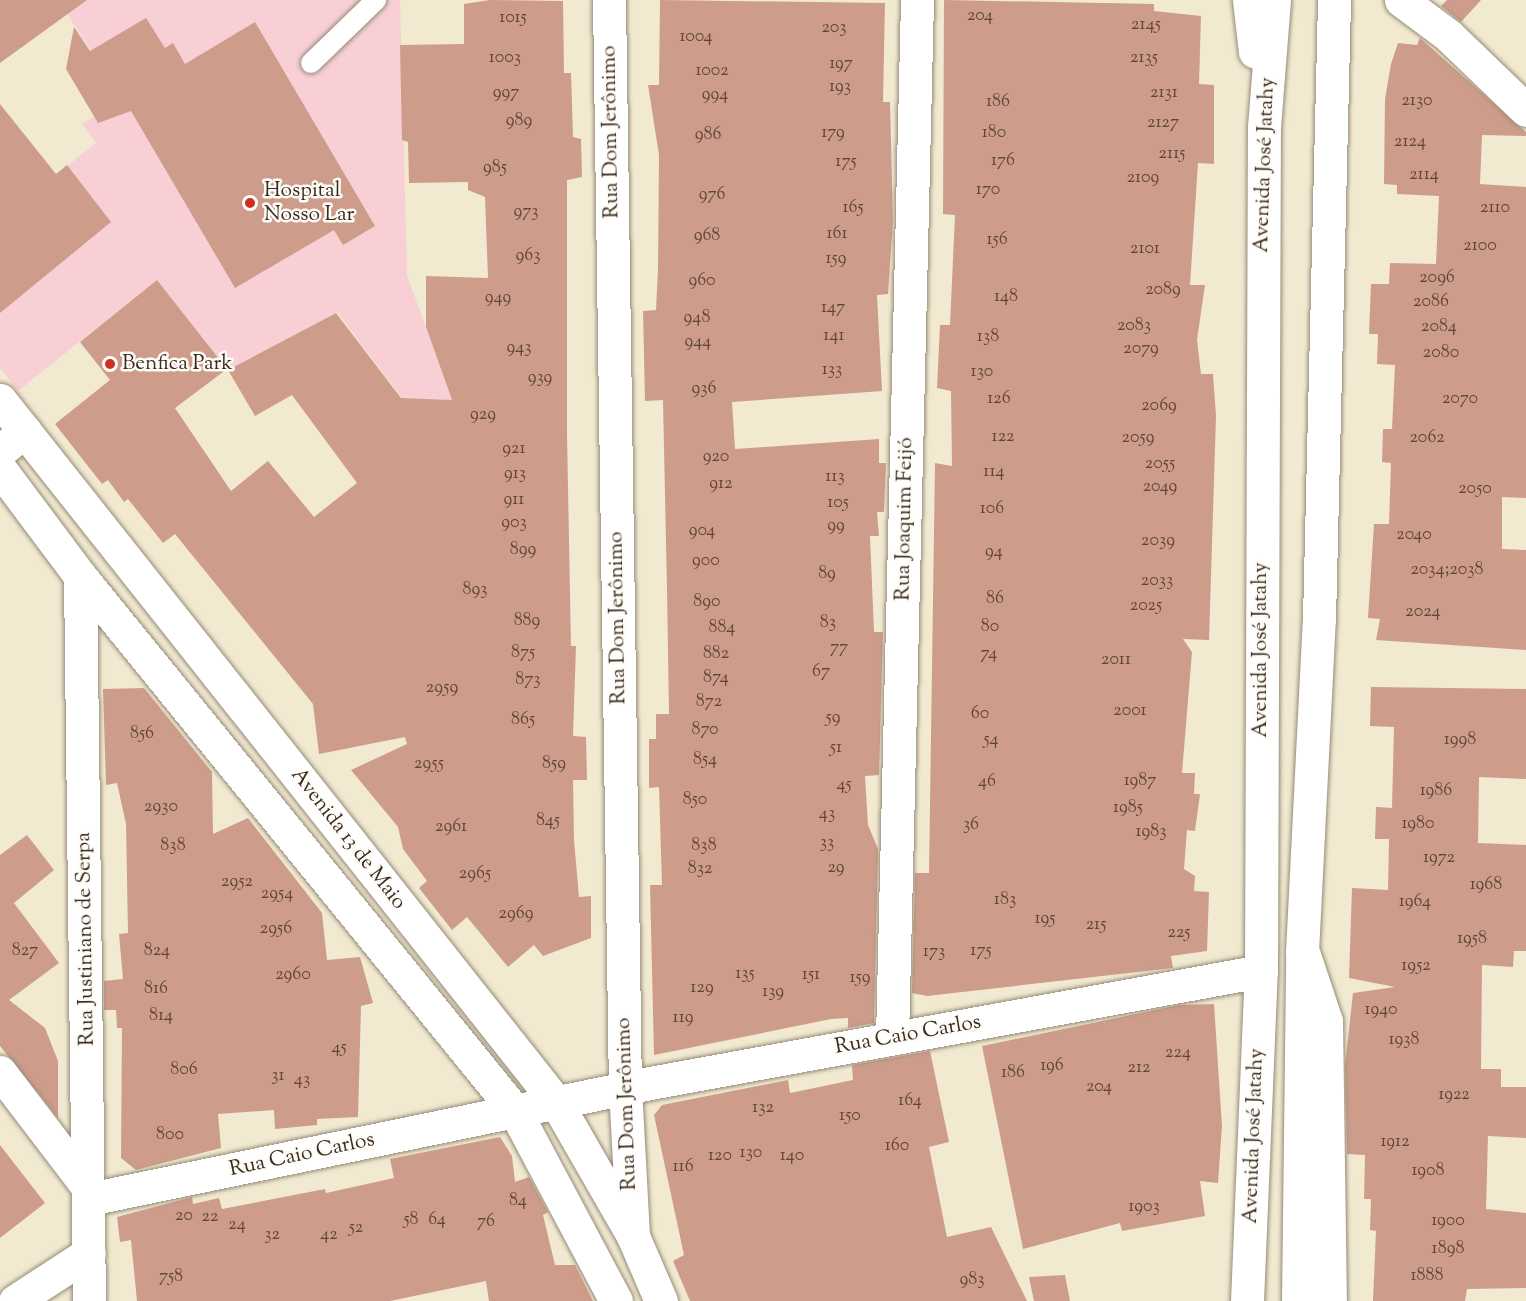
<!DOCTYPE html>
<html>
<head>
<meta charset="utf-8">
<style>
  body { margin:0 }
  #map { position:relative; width:1526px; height:1301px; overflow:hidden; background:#f1ead1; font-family:"Sorts Mill Goudy",serif }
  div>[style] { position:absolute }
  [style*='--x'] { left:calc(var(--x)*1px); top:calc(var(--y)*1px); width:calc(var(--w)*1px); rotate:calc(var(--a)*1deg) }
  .built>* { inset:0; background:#f7cfd5 }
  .building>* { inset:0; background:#ce9c8b }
  .roads { filter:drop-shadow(0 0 2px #968a78) drop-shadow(0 0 2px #968a78) }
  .service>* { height:20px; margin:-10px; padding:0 10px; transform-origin:10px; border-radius:10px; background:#fff }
  .minor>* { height:33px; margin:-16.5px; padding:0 16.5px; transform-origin:16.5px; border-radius:16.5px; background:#fff }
  .tertiary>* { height:33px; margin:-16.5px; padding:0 16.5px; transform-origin:16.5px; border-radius:16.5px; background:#fff }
  .primary>* { height:33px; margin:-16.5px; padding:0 16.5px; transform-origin:16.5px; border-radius:16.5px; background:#fff }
  .dots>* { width:16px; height:16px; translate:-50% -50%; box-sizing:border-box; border:3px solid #fdfcf7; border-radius:50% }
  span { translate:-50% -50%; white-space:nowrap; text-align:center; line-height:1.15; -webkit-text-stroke:5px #fdfcf7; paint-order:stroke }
  .number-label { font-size:18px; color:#604639 }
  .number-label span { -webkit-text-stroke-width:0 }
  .street-label { font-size:21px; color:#3b2a1e }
  .poi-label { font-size:21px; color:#3b2a1e }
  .left { translate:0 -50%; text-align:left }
</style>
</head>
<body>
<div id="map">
  <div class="built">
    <div style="clip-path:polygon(58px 0,400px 0,407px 275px,452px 400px,402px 398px,337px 312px,228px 370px,157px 280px,18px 391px,0 368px,0 220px,96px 143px,82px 124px,96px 115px,92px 52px)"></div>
  </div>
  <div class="building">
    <div style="clip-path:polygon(0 0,87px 0,0 63px)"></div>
    <div style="clip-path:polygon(490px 0,563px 1px,564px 73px,571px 73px,573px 137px,581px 139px,582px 177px,567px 180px,567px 434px,571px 646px,576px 646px,573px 736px,586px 737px,587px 780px,573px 780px,574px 840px,579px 897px,591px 896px,591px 938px,543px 956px,534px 945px,508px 967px,467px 917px,452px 930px,419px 888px,427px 881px,403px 849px,398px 827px,351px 770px,407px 744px,405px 737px,319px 754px,313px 704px,175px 534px,163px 543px,128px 499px,124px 502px,108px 480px,102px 484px,55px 424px,110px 380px,80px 342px,157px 280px,227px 369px,175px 408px,231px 491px,268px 461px,314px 517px,357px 483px,292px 395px,255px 416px,228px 370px,336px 313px,401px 398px,452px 400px,426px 327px,426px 276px,488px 278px,485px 197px,468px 190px,468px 182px,409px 183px,408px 142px,402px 140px,400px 45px,464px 44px,464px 4px)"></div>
    <div style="clip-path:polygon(660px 0,885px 3px,883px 102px,890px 102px,893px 221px,888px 294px,877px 295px,882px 391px,732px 402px,735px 449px,879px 439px,879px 463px,886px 463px,884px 512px,877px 512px,879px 536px,870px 536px,874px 632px,883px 632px,879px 775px,865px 776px,868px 825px,878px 849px,874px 1023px,848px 1028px,848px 1018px,831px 1019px,654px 1055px,650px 885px,662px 885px,659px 787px,649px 788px,649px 739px,656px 739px,656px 714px,669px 714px,667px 589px,663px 400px,645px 401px,643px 311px,656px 310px,658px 269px,659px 155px,648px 85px,659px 85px)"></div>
    <div style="clip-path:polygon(944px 0,1154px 4px,1154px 11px,1201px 16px,1199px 84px,1214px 85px,1214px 164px,1198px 163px,1190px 285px,1205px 285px,1197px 340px,1201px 374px,1213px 374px,1216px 416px,1209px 640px,1183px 639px,1192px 652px,1182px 773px,1195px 773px,1194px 794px,1200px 794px,1195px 831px,1187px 830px,1184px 869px,1195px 876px,1194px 891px,1209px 892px,1207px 951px,1171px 956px,1173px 968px,927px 996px,912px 993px,915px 873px,929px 873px,935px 463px,952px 466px,951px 391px,937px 388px,940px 325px,950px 325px,955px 215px,943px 214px)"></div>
    <div style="clip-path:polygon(1447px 0,1481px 0,1461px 22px,1441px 6px)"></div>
    <div style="clip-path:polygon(146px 18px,165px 48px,173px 43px,185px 64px,255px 22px,375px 226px,343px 245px,334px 230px,235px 288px,131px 111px,98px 123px,66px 69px,74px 27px,90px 51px)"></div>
    <div style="clip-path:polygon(1420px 38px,1526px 132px,1526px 136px,1482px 135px,1480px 184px,1526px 187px,1526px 498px,1502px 497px,1502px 549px,1526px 550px,1526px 650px,1376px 640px,1380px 619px,1368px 618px,1374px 524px,1389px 524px,1391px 463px,1382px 462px,1383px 429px,1392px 429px,1395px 365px,1377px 364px,1378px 334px,1369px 334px,1371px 284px,1389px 284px,1390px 263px,1436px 264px,1439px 196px,1397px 194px,1397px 185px,1384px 184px,1385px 99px,1391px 64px,1398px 43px,1417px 45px)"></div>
    <div style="clip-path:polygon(0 104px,56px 174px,67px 165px,111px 222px,0 313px)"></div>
    <div style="clip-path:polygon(1371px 687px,1526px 689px,1526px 779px,1479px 777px,1478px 843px,1526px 845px,1526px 951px,1514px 951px,1513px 967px,1482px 965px,1481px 1069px,1501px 1069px,1501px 1087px,1526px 1087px,1526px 1138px,1488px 1136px,1486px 1209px,1526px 1213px,1526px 1288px,1467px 1289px,1465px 1301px,1373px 1301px,1376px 1231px,1370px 1230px,1371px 1199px,1364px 1199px,1365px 1155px,1347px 1154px,1345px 1066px,1353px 993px,1395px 987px,1349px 978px,1352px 888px,1388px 890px,1389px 839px,1375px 839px,1376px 807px,1392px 808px,1394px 727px,1370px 726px)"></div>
    <div style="clip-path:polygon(144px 688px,212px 772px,213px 834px,248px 818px,322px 913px,327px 960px,360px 957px,373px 1003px,361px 1006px,358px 1117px,317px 1119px,317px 1125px,275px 1129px,274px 1110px,218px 1114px,221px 1148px,136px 1170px,121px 1158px,122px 1028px,117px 1028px,116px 1010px,104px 1010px,104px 981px,123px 979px,119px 934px,128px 933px,126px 824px,117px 783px,106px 785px,103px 689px)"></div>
    <div style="clip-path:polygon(27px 835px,54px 870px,14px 903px,59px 963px,9px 1000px,45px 1028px,58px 1061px,58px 1118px,0 1046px,0 855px)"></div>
    <div style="clip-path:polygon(1214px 1004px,1222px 1126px,1218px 1183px,1200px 1181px,1205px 1216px,1122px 1231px,1120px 1223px,1023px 1249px,982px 1046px,1179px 1005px)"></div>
    <div style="clip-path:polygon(930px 1051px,949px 1142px,929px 1147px,947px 1237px,991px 1227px,1027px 1301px,690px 1301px,673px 1261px,684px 1255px,654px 1115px,662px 1105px,788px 1080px,790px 1093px,853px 1080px,852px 1065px)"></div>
    <div style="clip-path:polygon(500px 1137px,512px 1156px,515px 1182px,529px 1177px,548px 1212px,543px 1215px,555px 1265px,575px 1265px,593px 1301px,489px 1301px,486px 1281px,390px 1301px,137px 1301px,131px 1240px,120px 1242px,117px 1217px,192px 1197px,193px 1204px,219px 1198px,222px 1209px,325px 1189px,326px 1193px,394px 1178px,390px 1159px)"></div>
    <div style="clip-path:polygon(0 1145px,45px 1203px,0 1238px)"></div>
    <div style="clip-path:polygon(1065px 1275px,1070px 1301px,1034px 1301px,1029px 1277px)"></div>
  </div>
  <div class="roads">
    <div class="service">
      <div style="--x:311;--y:63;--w:91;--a:-44.1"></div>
    </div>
    <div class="minor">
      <div style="--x:609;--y:0;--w:1088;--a:89.16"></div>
      <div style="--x:625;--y:1088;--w:148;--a:86.9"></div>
      <div style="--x:1401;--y:0;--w:59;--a:36.7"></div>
      <div style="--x:1448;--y:35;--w:108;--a:43.9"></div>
      <div style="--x:0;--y:451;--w:32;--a:-39"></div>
      <div style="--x:1304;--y:955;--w:70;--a:71.6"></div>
      <div style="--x:1326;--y:1021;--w:280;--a:89.2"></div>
      <div style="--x:892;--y:1038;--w:1038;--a:-88.62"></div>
      <div style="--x:0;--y:1072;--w:147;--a:52.7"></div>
    </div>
    <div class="tertiary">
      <div style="--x:80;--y:576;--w:725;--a:89.29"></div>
      <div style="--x:89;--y:1199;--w:573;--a:-11.68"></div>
      <div style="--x:650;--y:1083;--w:621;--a:-10.39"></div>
      <div style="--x:15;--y:1301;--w:88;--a:-33"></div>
    </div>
    <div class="primary">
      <div style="--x:1249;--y:0;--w:52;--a:83.4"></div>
      <div style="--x:0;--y:400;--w:896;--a:51.62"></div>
      <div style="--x:556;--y:1102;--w:155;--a:60.1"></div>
      <div style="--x:633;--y:1236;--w:71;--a:66.7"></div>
      <div style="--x:0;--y:469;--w:134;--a:53.2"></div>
      <div style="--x:80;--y:576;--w:690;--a:50.89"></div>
      <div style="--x:515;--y:1111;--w:215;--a:62"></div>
      <div style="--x:1247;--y:1301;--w:330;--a:-87.6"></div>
      <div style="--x:1261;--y:971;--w:844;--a:-89.8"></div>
      <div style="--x:1264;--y:127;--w:127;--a:-85.5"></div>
      <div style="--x:1298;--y:1301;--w:349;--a:-89.3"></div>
      <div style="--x:1302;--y:952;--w:333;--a:-87.1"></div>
      <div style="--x:1319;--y:619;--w:619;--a:-88.61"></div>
    </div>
  </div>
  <div class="dots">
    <div style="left:250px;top:203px;background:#c8321e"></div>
    <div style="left:110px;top:364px;background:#c8321e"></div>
  </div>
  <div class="number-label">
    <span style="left:980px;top:16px">204</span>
    <span style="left:513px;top:18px">1015</span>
    <span style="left:1146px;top:25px">2145</span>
    <span style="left:834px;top:28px">203</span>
    <span style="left:696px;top:37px">1004</span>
    <span style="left:505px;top:58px">1003</span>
    <span style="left:1144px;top:58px">2135</span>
    <span style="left:841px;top:64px">197</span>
    <span style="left:712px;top:71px">1002</span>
    <span style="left:840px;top:87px">193</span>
    <span style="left:506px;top:93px">997</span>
    <span style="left:1164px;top:93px">2131</span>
    <span style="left:715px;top:95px">994</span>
    <span style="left:1417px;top:101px">2130</span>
    <span style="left:998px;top:102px">186</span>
    <span style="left:519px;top:121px">989</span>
    <span style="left:1163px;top:123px">2127</span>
    <span style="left:833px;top:133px">179</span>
    <span style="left:994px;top:133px">180</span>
    <span style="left:708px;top:135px">986</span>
    <span style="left:1410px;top:142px">2124</span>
    <span style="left:1172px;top:154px">2115</span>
    <span style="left:1003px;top:161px">176</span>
    <span style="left:846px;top:162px">175</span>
    <span style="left:495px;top:168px">985</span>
    <span style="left:1424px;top:175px">2114</span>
    <span style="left:1143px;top:178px">2109</span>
    <span style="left:988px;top:190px">170</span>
    <span style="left:712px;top:195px">976</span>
    <span style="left:853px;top:208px">165</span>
    <span style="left:1495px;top:208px">2110</span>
    <span style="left:526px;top:212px">973</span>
    <span style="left:837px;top:234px">161</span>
    <span style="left:707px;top:236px">968</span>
    <span style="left:997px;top:240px">156</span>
    <span style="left:1480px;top:246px">2100</span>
    <span style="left:1145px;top:249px">2101</span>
    <span style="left:528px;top:256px">963</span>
    <span style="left:836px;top:259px">159</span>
    <span style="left:1437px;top:278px">2096</span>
    <span style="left:702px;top:281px">960</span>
    <span style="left:1163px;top:290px">2089</span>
    <span style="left:1006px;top:297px">148</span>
    <span style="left:498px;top:298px">949</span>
    <span style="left:1431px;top:302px">2086</span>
    <span style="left:833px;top:308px">147</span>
    <span style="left:697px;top:318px">948</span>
    <span style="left:1134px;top:326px">2083</span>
    <span style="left:1439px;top:327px">2084</span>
    <span style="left:834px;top:336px">141</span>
    <span style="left:988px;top:337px">138</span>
    <span style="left:698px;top:342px">944</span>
    <span style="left:519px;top:348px">943</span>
    <span style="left:1141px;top:349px">2079</span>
    <span style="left:1441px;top:353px">2080</span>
    <span style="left:832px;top:370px">133</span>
    <span style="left:982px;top:372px">130</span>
    <span style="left:540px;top:378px">939</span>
    <span style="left:704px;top:389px">936</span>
    <span style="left:999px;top:399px">126</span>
    <span style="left:1460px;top:399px">2070</span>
    <span style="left:1159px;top:406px">2069</span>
    <span style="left:483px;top:415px">929</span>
    <span style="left:1003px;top:437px">122</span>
    <span style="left:1138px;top:438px">2059</span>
    <span style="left:1427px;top:438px">2062</span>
    <span style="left:514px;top:449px">921</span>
    <span style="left:716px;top:457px">920</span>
    <span style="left:1160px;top:464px">2055</span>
    <span style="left:994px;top:472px">114</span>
    <span style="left:515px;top:474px">913</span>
    <span style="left:835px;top:477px">113</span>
    <span style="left:721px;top:484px">912</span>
    <span style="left:1160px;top:487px">2049</span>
    <span style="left:1475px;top:489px">2050</span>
    <span style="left:514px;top:500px">911</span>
    <span style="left:838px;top:503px">105</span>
    <span style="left:992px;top:509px">106</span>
    <span style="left:514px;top:523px">903</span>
    <span style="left:836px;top:526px">99</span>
    <span style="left:702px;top:531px">904</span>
    <span style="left:1414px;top:535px">2040</span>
    <span style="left:1158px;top:541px">2039</span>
    <span style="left:523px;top:550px">899</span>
    <span style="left:994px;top:552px">94</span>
    <span style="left:706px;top:561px">900</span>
    <span style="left:1447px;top:570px">2034;2038</span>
    <span style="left:827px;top:574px">89</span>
    <span style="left:1157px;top:581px">2033</span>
    <span style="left:475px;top:590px">893</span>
    <span style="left:995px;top:599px">86</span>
    <span style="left:707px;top:602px">890</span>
    <span style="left:1146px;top:606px">2025</span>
    <span style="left:1423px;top:612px">2024</span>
    <span style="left:527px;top:621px">889</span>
    <span style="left:828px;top:623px">83</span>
    <span style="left:990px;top:627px">80</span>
    <span style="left:722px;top:628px">884</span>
    <span style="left:839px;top:648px">77</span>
    <span style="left:523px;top:653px">875</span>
    <span style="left:716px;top:654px">882</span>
    <span style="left:989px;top:654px">74</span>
    <span style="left:1116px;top:660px">2011</span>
    <span style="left:821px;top:672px">67</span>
    <span style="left:716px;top:678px">874</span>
    <span style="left:528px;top:680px">873</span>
    <span style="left:442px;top:688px">2959</span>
    <span style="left:709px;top:702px">872</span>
    <span style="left:1130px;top:711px">2001</span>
    <span style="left:980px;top:714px">60</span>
    <span style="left:833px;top:718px">59</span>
    <span style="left:523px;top:720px">865</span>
    <span style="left:705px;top:730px">870</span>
    <span style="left:142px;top:734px">856</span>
    <span style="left:991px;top:740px">54</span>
    <span style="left:1460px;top:740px">1998</span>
    <span style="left:836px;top:748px">51</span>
    <span style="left:705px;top:760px">854</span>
    <span style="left:429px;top:764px">2955</span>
    <span style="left:554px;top:764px">859</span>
    <span style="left:1140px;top:781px">1987</span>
    <span style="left:987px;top:782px">46</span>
    <span style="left:844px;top:785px">45</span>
    <span style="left:1436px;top:791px">1986</span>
    <span style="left:695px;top:800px">850</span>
    <span style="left:161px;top:807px">2930</span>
    <span style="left:1128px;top:808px">1985</span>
    <span style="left:827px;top:814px">43</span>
    <span style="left:548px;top:821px">845</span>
    <span style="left:1418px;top:824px">1980</span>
    <span style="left:971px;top:825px">36</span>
    <span style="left:451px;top:827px">2961</span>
    <span style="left:1151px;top:832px">1983</span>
    <span style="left:827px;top:843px">33</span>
    <span style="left:173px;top:846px">838</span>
    <span style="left:704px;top:846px">838</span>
    <span style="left:1439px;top:858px">1972</span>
    <span style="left:836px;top:868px">29</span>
    <span style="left:700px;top:869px">832</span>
    <span style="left:475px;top:874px">2965</span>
    <span style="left:237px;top:882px">2952</span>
    <span style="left:1486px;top:885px">1968</span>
    <span style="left:277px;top:894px">2954</span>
    <span style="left:1005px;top:900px">183</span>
    <span style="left:1415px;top:902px">1964</span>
    <span style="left:516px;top:914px">2969</span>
    <span style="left:1045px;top:919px">195</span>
    <span style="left:1096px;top:925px">215</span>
    <span style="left:276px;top:929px">2956</span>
    <span style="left:1179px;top:933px">225</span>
    <span style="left:1472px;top:939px">1958</span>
    <span style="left:25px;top:951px">827</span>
    <span style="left:157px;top:951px">824</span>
    <span style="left:981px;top:951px">175</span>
    <span style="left:934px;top:952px">173</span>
    <span style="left:1416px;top:966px">1952</span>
    <span style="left:745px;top:974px">135</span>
    <span style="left:293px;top:975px">2960</span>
    <span style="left:811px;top:975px">151</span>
    <span style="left:860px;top:978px">159</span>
    <span style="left:702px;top:988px">129</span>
    <span style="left:156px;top:989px">816</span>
    <span style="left:773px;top:992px">139</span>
    <span style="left:1381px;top:1010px">1940</span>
    <span style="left:161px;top:1016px">814</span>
    <span style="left:683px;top:1018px">119</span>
    <span style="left:1404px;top:1040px">1938</span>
    <span style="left:339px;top:1048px">45</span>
    <span style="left:1178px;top:1053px">224</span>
    <span style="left:1052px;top:1066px">196</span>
    <span style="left:1139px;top:1068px">212</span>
    <span style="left:184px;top:1070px">806</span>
    <span style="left:1013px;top:1073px">186</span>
    <span style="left:278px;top:1076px">31</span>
    <span style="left:302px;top:1080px">43</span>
    <span style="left:1099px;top:1087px">204</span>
    <span style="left:1454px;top:1095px">1922</span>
    <span style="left:910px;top:1101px">164</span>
    <span style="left:763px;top:1108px">132</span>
    <span style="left:850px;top:1116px">150</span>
    <span style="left:170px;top:1135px">800</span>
    <span style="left:1395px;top:1142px">1912</span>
    <span style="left:897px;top:1146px">160</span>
    <span style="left:751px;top:1153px">130</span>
    <span style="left:720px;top:1156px">120</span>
    <span style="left:792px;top:1156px">140</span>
    <span style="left:683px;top:1167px">116</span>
    <span style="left:1428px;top:1171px">1908</span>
    <span style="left:518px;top:1201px">84</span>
    <span style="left:1144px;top:1207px">1903</span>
    <span style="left:184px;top:1216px">20</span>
    <span style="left:210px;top:1217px">22</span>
    <span style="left:411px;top:1220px">58</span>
    <span style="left:437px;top:1220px">64</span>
    <span style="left:1448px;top:1221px">1900</span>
    <span style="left:486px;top:1222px">76</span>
    <span style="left:237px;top:1225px">24</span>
    <span style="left:356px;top:1228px">52</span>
    <span style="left:272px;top:1235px">32</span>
    <span style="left:329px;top:1235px">42</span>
    <span style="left:1448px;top:1249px">1898</span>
    <span style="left:1427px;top:1276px">1888</span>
    <span style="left:171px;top:1277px">758</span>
    <span style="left:972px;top:1280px">983</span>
  </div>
  <div class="street-label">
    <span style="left:611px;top:132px;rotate:-91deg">Rua Dom Jerônimo</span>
    <span style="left:1265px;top:165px;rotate:-88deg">Avenida José Jatahy</span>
    <span style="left:905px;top:519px;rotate:-89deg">Rua Joaquim Feijó</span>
    <span style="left:618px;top:618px;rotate:-91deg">Rua Dom Jerônimo</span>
    <span style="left:1261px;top:650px;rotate:-90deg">Avenida José Jatahy</span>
    <span style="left:348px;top:839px;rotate:52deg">Avenida 13 de Maio</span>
    <span style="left:86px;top:939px;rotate:-91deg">Rua Justiniano de Serpa</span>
    <span style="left:908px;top:1035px;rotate:-10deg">Rua Caio Carlos</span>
    <span style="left:627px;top:1104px;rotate:-92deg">Rua Dom Jerônimo</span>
    <span style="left:1254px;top:1136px;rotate:-88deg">Avenida José Jatahy</span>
    <span style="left:302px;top:1155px;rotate:-12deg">Rua Caio Carlos</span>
  </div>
  <div class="poi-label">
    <span class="left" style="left:264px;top:203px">Hospital<br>Nosso Lar</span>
    <span class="left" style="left:122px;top:364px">Benfica Park</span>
  </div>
</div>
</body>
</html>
